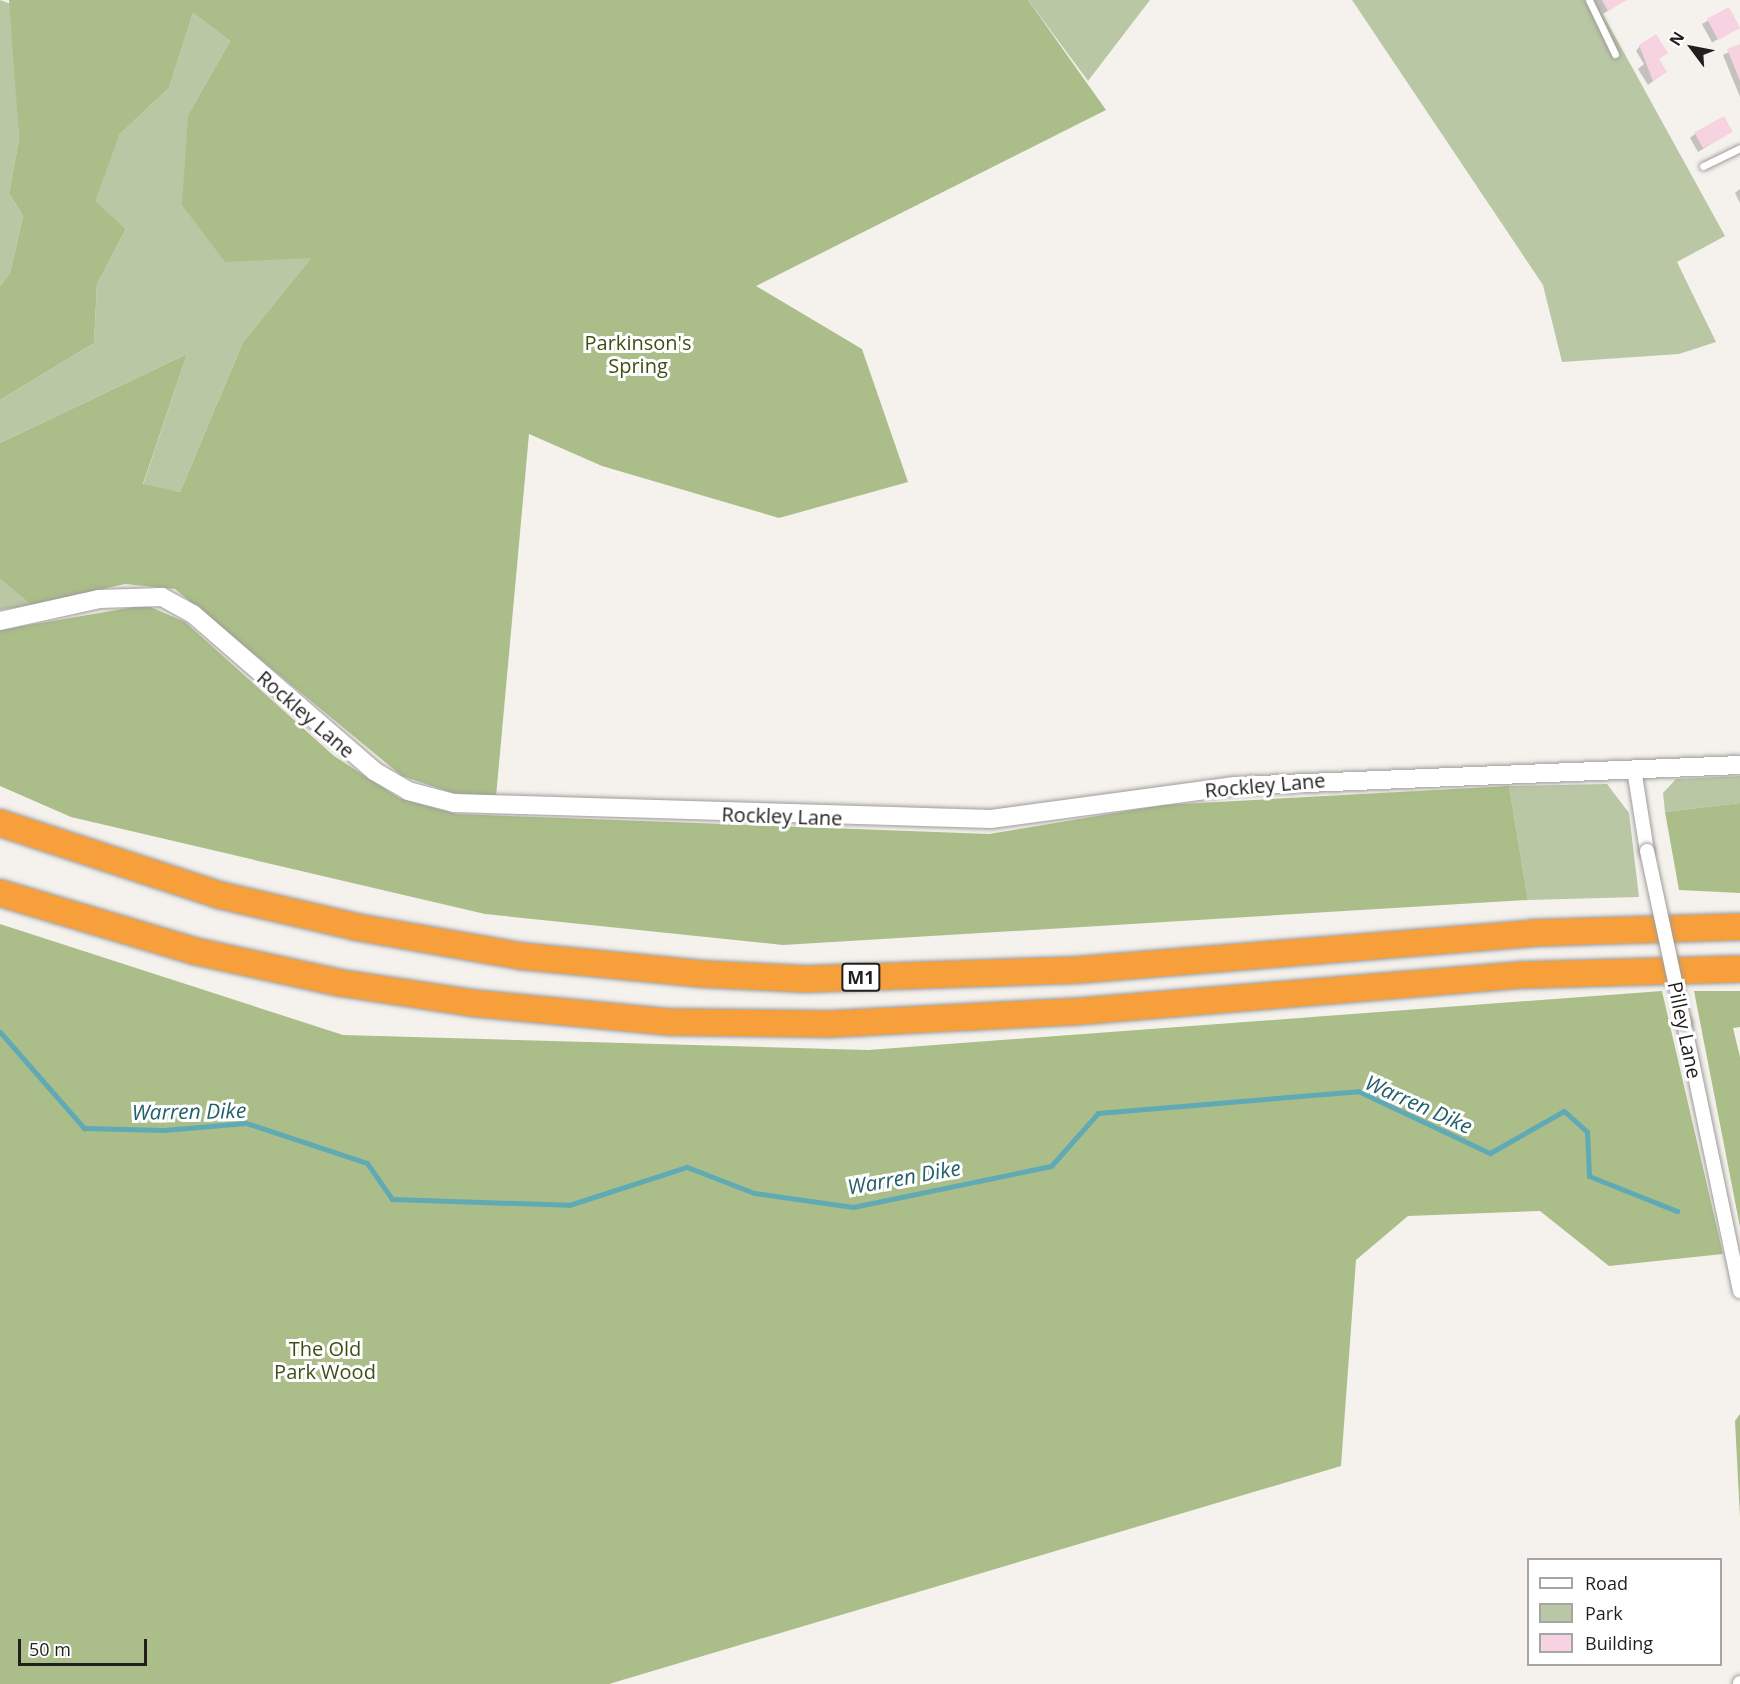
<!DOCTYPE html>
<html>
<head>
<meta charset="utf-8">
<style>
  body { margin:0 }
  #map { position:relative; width:1740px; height:1684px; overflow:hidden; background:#f5f2ee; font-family:"Open Sans",sans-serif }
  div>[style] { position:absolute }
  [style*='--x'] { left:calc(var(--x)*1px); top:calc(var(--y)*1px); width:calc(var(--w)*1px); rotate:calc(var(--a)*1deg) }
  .green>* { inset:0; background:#bac7a5 }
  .forest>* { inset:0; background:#abbe89 }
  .shadow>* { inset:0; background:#0003; transform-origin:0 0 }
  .stream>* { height:5px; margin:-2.5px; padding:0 2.5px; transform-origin:2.5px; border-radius:2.5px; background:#5faab5 }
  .building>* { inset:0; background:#f7d2e1; transform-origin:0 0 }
  .roads { filter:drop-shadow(0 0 2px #9f9c99) drop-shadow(0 0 2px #9f9c99) }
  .service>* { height:7px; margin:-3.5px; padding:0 3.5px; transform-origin:3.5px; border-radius:3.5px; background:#fff }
  .minor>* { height:14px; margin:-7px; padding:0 7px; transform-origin:7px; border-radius:7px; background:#fff }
  .tertiary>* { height:18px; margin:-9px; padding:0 9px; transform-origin:9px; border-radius:9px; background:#fff }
  .motorway>* { height:26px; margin:-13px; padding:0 13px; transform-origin:13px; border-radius:13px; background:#f79f3a }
  .bridges { filter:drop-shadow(0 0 2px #9f9c99) drop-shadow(0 0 2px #9f9c99) }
  .minor-bridge>* { height:14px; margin:-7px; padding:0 7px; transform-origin:7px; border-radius:7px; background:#fff }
  span { translate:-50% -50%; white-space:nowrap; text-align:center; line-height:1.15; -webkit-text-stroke:6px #fff; paint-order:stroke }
  .shield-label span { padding:2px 4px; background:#fff; border:2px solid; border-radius:4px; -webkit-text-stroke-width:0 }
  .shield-label { font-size:18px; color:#211f1e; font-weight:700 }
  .park-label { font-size:20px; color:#3e4f15 }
  .street-label { font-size:20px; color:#211f1e }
  .water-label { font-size:21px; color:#226069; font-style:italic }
  .legend { position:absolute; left:1527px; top:1558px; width:195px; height:108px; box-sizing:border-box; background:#fff; border:2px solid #a6a5a5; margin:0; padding:8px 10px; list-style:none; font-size:18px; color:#211f1e }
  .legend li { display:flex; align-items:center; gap:12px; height:30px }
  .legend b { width:30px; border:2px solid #a6a5a5 }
  .north { position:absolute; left:1662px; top:18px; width:60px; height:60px; -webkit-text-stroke:4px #fff; paint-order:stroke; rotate:302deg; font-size:16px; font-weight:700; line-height:24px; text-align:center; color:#211f1e }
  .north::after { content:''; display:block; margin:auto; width:21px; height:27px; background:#211f1e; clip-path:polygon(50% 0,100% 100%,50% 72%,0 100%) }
  .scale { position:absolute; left:18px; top:1639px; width:129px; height:27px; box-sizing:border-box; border:3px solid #211f1e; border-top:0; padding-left:8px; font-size:18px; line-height:21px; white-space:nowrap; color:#211f1e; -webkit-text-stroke:4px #fff; paint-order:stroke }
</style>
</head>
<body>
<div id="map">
  <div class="green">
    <div style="clip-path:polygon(0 0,11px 4px,19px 139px,9px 193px,23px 216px,10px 273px,0 286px)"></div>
    <div style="clip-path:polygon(1028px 0,1150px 0,1088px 81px)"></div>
    <div style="clip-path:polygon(1352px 0,1595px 0,1725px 236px,1677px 262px,1716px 342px,1679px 354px,1562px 362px,1543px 285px)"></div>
    <div style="clip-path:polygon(193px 13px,230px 41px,188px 115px,311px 258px,243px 342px,180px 492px,143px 485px,187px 354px,0 443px,0 400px,94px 343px,97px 284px,126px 229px,94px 201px,120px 134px,169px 88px)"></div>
    <div style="clip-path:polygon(0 579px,31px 605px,0 610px)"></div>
    <div style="clip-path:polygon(1740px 776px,1740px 803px,1665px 812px,1663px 793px,1676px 779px)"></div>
    <div style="clip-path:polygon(1607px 784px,1629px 813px,1639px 897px,1528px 900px,1509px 786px)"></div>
  </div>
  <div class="forest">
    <div style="clip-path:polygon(9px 0,1028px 0,1106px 110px,756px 286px,862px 349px,908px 482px,779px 518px,602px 466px,529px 434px,496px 797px,453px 793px,402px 776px,175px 589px,125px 584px,31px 605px,0 579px,0 443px,187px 354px,143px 484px,180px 492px,243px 342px,311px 258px,225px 262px,182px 205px,188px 115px,230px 41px,193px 13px,169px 88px,120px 134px,95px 201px,126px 229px,97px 284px,94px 343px,0 400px,0 286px,10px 273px,23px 216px,9px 193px,19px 139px)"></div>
    <div style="clip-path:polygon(146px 605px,185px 622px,334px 756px,399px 798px,456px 814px,989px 834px,1163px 805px,1509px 786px,1528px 900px,783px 945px,485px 914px,71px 817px,0 786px,0 630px)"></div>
    <div style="clip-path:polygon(1740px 803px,1740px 893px,1679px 890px,1665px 812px)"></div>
    <div style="clip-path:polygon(0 924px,343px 1035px,868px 1050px,1662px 991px,1723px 1254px,1609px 1266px,1540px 1211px,1408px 1216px,1356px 1260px,1341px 1466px,609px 1684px,0 1684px)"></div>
    <div style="clip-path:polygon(1694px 991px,1740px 991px,1740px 1027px,1733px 1028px,1740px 1057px,1740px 1227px)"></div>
    <div style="clip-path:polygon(1740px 1414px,1740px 1517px,1735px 1421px)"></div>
  </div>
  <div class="shadow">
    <div style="clip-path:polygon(1595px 0,1625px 0,1603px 14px)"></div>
    <div style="left:1729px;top:9px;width:21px;height:31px;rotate:61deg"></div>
    <div style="clip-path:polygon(1640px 46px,1665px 72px,1648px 85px,1638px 69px,1644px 64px,1636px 51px)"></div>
    <div style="clip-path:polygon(1740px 46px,1740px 97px,1723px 55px)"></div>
    <div style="clip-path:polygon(1731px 132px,1698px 152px,1690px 138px,1695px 134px)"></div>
    <div style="clip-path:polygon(1740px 189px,1740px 203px,1735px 193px)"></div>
  </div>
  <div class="stream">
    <div style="--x:0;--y:1032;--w:128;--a:48.8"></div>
    <div style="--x:84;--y:1128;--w:80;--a:1.4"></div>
    <div style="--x:164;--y:1130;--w:82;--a:-4.9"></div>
    <div style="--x:246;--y:1123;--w:127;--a:18.3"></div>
    <div style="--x:367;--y:1163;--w:44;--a:55.2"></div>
    <div style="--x:392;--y:1199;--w:177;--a:1.9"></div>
    <div style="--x:569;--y:1205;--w:124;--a:-17.9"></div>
    <div style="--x:687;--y:1167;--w:72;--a:21.2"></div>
    <div style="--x:754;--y:1193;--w:100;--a:8"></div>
    <div style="--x:853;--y:1207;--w:202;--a:-11.7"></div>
    <div style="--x:1051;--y:1166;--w:71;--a:-48.4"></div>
    <div style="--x:1098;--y:1113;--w:261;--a:-4.8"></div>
    <div style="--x:1358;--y:1091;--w:146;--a:25.2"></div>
    <div style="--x:1490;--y:1153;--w:85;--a:-29.6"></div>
    <div style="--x:1564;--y:1111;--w:31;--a:42"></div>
    <div style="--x:1587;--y:1132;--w:44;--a:87.4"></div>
    <div style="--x:1589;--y:1176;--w:95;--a:21.7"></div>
  </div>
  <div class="building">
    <div style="clip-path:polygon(1602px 0,1627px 0,1608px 11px)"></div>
    <div style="left:1729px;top:7px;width:24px;height:25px;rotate:62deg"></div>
    <div style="clip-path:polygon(1656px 34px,1668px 53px,1659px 59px,1667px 72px,1653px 81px,1639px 45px)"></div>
    <div style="clip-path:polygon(1740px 44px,1740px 81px,1727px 49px)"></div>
    <div style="left:1724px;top:116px;width:18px;height:34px;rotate:61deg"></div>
  </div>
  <div class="roads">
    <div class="service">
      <div style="--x:1589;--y:0;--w:60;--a:64.3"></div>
      <div style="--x:1703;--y:166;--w:41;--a:-25.9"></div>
    </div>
    <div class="minor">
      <div style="--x:1634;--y:769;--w:83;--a:81"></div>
      <div style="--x:1684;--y:1023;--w:274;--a:78.2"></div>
      <div style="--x:1740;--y:1684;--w:1;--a:-90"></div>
    </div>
    <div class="tertiary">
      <div style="--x:0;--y:621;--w:101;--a:-12.5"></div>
      <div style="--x:99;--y:599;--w:63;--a:-1.8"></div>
      <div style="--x:162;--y:597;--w:35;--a:29"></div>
      <div style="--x:193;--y:614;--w:240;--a:40.9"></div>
      <div style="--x:374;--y:771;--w:39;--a:30"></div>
      <div style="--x:408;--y:791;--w:48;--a:14.6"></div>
      <div style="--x:454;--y:803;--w:537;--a:1.71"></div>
      <div style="--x:991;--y:819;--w:246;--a:-7.7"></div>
      <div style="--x:1235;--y:786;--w:505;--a:-2.38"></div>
    </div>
    <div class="motorway">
      <div style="--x:0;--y:823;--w:231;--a:18.2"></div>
      <div style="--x:219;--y:895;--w:141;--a:13.1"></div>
      <div style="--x:356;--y:927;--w:167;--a:10"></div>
      <div style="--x:520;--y:956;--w:184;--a:5.6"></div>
      <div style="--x:703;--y:974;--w:103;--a:2.8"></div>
      <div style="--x:806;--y:979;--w:271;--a:-1.9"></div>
      <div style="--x:1077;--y:970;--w:457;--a:-4.6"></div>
      <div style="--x:1532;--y:933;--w:208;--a:-1.7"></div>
      <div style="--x:0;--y:893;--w:202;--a:16.6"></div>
      <div style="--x:194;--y:951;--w:150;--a:12.3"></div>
      <div style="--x:341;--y:983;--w:132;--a:8.7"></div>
      <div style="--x:471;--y:1003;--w:200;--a:5.5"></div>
      <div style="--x:670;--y:1022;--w:160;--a:0.7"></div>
      <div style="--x:830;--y:1024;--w:241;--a:-2.9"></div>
      <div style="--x:1071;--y:1012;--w:453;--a:-4.7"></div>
      <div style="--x:1522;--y:975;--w:218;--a:-1.6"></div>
    </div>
  </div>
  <div class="bridges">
    <div class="minor-bridge">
      <div style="--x:1647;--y:851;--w:176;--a:77.9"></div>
    </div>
  </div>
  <div class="shield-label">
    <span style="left:861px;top:977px">M1</span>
  </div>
  <div class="park-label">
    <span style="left:638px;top:354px">Parkinson's<br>Spring</span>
    <span style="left:325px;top:1360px">The Old<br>Park Wood</span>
  </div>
  <div class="street-label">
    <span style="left:306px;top:714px;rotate:41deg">Rockley Lane</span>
    <span style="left:1265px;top:785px;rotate:-5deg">Rockley Lane</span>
    <span style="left:782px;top:816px;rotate:2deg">Rockley Lane</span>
    <span style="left:1685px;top:1030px;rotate:78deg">Pilley Lane</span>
  </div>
  <div class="water-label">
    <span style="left:1419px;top:1104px;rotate:24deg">Warren Dike</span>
    <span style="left:189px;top:1111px;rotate:-1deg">Warren Dike</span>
    <span style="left:904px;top:1177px;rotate:-10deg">Warren Dike</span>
  </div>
  <ul class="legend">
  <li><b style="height:8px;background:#fff"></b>Road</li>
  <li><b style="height:16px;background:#bac7a5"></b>Park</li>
  <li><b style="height:16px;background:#f7d2e1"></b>Building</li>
  </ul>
  <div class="north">N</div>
  <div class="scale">50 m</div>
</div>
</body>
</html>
